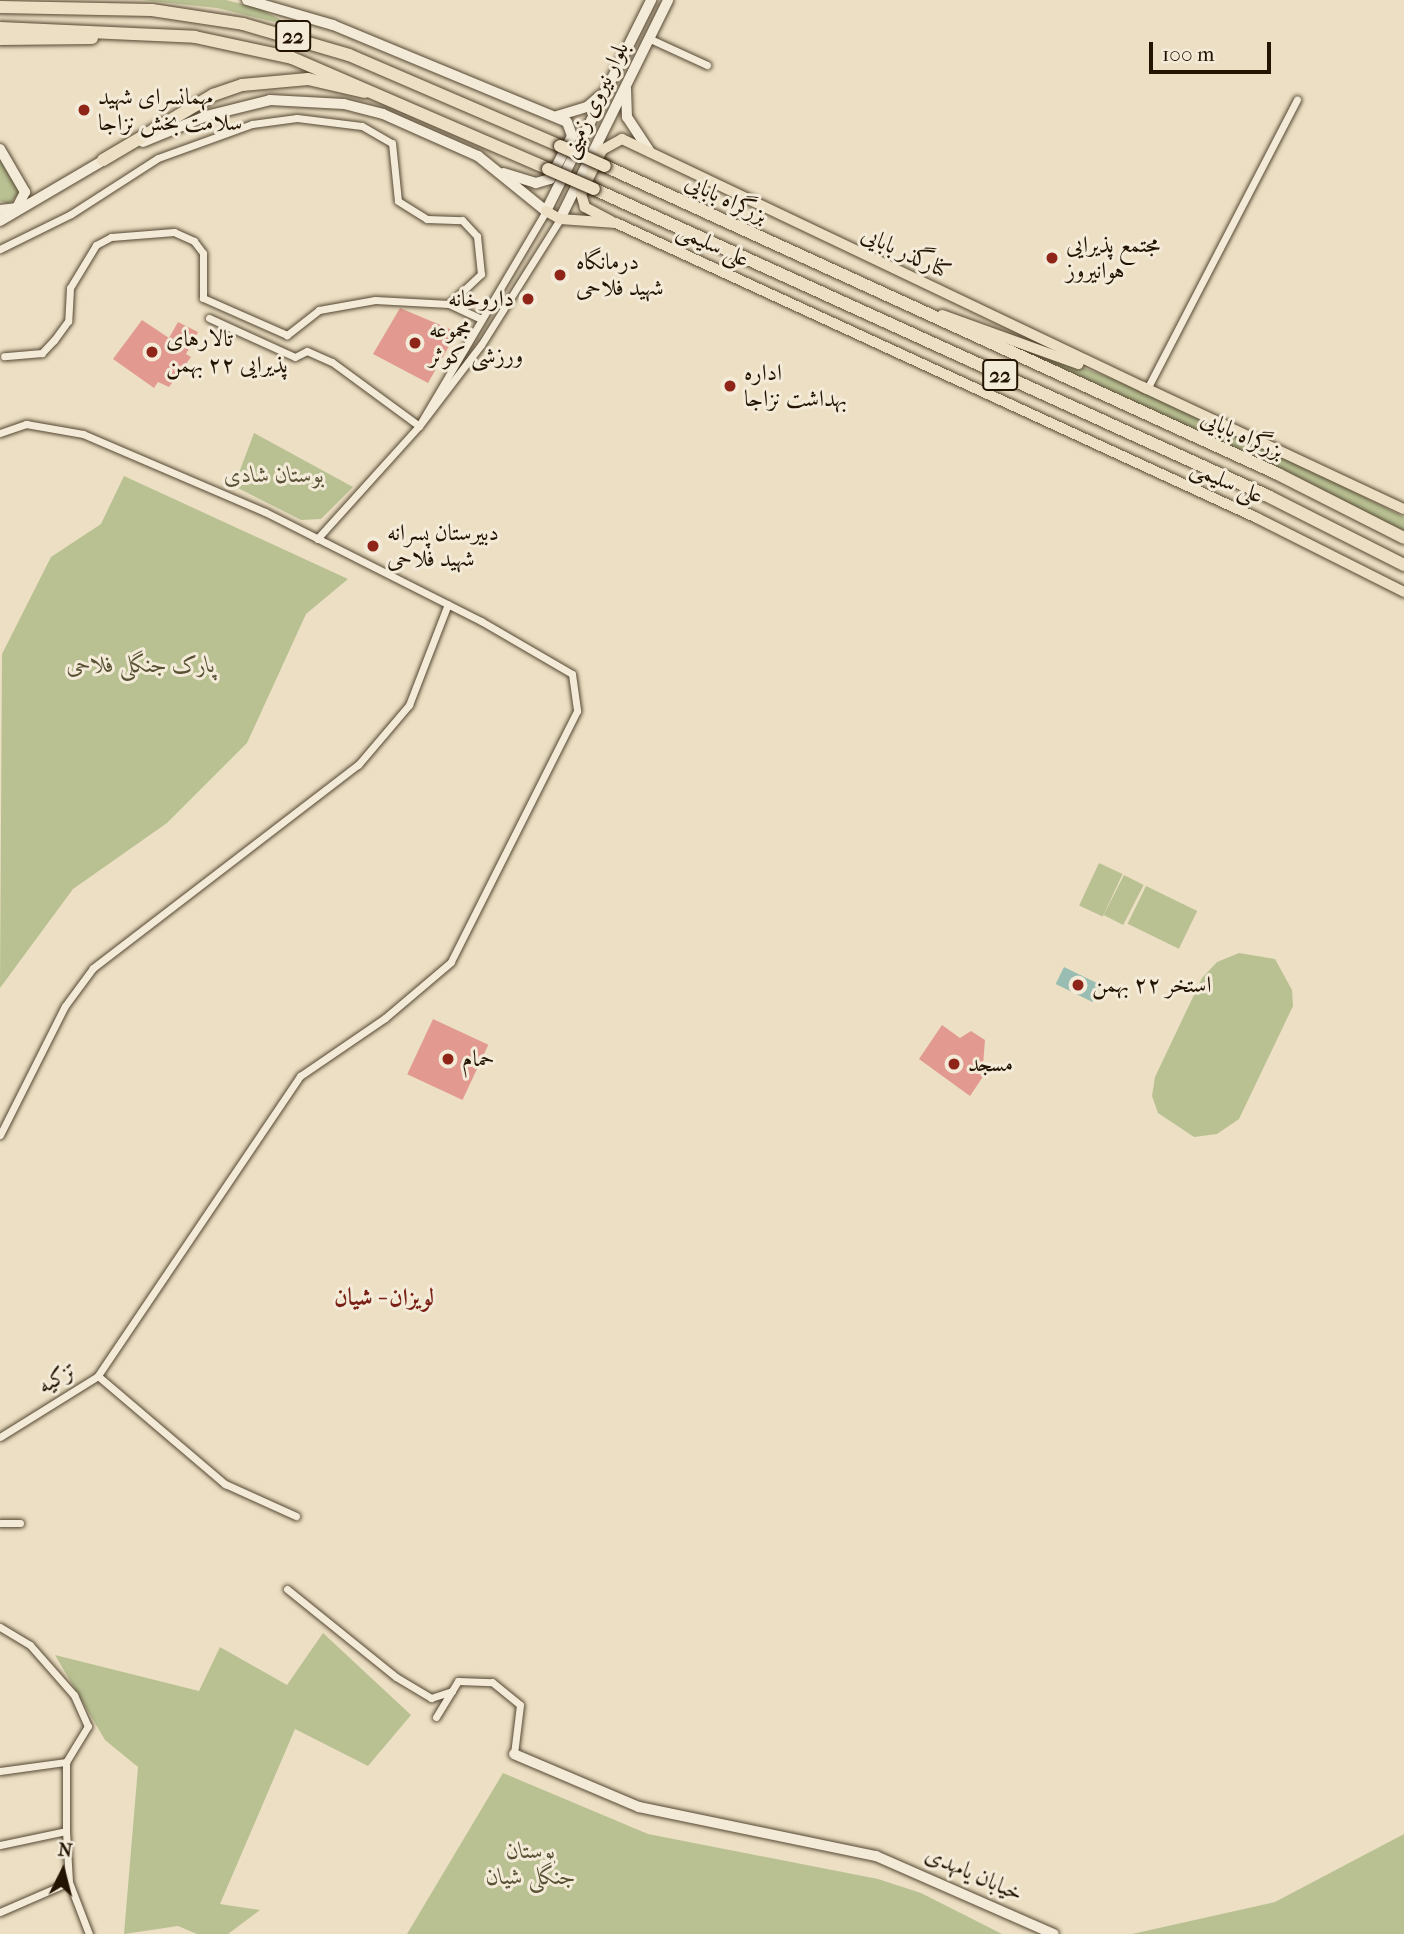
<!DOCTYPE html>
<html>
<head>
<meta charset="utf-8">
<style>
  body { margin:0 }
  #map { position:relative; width:1404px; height:1934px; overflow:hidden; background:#ecdfc3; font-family:"IM FELL French Canon",Amiri,serif }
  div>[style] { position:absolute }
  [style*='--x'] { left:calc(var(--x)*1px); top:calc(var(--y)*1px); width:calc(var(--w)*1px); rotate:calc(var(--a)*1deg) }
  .green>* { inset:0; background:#b9c193; transform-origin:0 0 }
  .water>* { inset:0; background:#99bdb2; transform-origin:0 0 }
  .building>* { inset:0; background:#e29a90; transform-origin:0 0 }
  .roads { filter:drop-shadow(0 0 2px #554732) drop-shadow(0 0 2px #554732) }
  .minor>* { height:7px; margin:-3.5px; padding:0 3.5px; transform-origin:3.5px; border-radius:3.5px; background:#f3ead8 }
  .secondary>* { height:10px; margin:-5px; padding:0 5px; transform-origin:5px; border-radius:5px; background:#f3ead8 }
  .primary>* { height:10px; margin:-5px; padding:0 5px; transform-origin:5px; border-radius:5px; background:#ecdfc3 }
  .trunk>* { height:12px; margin:-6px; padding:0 6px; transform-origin:6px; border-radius:6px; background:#ecdfc3 }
  .bridges { filter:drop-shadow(0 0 2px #231401) drop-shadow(0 0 2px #231401) }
  .trunk-bridge>* { height:12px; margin:-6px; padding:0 6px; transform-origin:6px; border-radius:6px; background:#ecdfc3 }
  .dots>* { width:19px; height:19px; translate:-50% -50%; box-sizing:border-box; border:4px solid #f3ead8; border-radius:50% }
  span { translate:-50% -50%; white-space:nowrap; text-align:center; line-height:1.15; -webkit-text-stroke:6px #f3ead8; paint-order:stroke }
  .shield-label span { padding:2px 5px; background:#f3ead8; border:2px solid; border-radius:5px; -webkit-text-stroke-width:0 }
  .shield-label { font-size:21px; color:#231401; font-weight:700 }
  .poi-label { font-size:23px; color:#231401 }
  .left { translate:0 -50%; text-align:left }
  .right { translate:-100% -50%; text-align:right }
  .street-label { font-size:23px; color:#231401 }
  .park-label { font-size:23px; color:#585134; font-style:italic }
  .neighbourhood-label { font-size:24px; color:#7a1f14; font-weight:700 }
  .north { position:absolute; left:28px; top:1836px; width:70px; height:70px; -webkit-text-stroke:5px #f3ead8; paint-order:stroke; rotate:6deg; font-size:19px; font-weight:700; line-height:28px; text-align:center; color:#231401 }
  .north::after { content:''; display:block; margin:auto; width:24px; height:32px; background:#231401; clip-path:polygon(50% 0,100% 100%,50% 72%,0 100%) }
  .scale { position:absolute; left:1149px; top:42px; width:122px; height:32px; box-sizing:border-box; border:4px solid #231401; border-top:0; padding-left:9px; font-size:21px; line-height:24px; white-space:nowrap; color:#231401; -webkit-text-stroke:5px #f3ead8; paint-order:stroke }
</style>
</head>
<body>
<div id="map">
  <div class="green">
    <div style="clip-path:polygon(142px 0,226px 0,258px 8px,295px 27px,217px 8px)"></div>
    <div style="clip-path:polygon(0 158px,20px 193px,9px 204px,0 201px)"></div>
    <div style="clip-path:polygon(993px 335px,1114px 379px,1320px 475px,1404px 517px,1404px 531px)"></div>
    <div style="clip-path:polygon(254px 433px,353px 487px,321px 519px,301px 520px,234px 486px)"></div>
    <div style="clip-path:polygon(124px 476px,348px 579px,306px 614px,247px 743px,167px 823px,73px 889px,0 988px,2px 654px,51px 557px,101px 524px)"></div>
    <div style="left:1099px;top:863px;width:26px;height:47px;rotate:25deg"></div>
    <div style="left:1124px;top:875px;width:22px;height:45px;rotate:27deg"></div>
    <div style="left:1146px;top:886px;width:57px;height:42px;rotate:26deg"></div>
    <div style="clip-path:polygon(1239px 953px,1275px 959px,1292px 990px,1293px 1006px,1239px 1119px,1217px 1134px,1194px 1137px,1158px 1113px,1152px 1096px,1155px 1077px,1202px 978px,1217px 962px)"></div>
    <div style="clip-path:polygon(323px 1633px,411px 1715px,368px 1766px,295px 1729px,220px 1904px,260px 1910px,228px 1934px,197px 1934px,178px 1926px,124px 1934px,138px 1767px,105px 1740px,55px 1655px,199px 1691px,220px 1647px,287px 1685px)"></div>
    <div style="clip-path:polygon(503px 1773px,648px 1834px,878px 1879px,921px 1893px,1002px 1934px,407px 1934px)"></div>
    <div style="clip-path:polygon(1404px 1834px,1404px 1934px,1132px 1934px,1275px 1902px)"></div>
  </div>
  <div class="water">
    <div style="left:1064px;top:967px;width:41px;height:19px;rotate:26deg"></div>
  </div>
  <div class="building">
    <div style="clip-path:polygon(400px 308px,457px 332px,428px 383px,373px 354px)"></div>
    <div style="clip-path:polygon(142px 320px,169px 338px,178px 322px,198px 332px,186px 354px,191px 357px,169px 387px,158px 382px,154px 388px,113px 359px)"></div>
    <div style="left:433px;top:1019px;width:61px;height:61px;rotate:25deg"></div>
    <div style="clip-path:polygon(942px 1025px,960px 1038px,971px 1031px,985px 1040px,982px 1078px,970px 1096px,919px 1059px)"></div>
  </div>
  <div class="roads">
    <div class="minor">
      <div style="--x:648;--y:38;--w:65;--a:24.6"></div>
      <div style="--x:546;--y:211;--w:250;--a:120.6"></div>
      <div style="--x:419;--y:426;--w:102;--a:-52.6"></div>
      <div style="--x:481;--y:345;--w:149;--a:-57.9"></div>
      <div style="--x:0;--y:249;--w:79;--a:-26.2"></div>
      <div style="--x:71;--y:214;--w:103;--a:-32.8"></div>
      <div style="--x:158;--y:158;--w:100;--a:-19.9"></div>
      <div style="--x:252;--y:124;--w:45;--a:-7.6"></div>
      <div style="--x:297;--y:118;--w:65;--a:7"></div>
      <div style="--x:362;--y:126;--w:34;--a:30"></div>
      <div style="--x:392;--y:143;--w:58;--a:84.1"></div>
      <div style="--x:398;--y:201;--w:34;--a:32"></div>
      <div style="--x:427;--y:219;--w:35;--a:2"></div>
      <div style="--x:462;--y:220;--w:22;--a:47"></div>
      <div style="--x:477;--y:236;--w:38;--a:84"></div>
      <div style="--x:481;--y:274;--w:44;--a:136.8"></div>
      <div style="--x:449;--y:304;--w:74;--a:-176.9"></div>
      <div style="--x:375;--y:300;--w:57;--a:169.9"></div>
      <div style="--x:319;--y:310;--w:41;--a:142"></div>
      <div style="--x:287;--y:335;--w:92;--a:-156.2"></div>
      <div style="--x:203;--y:298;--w:45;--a:-90"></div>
      <div style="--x:203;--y:253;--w:15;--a:-127"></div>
      <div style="--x:194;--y:241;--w:22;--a:-156"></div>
      <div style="--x:174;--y:232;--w:63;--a:175.5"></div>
      <div style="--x:111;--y:237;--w:17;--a:152"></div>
      <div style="--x:96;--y:245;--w:50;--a:121.2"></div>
      <div style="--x:70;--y:288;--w:33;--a:93"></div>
      <div style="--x:68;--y:321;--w:24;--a:126"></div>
      <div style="--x:54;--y:340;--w:18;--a:133"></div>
      <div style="--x:42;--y:353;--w:38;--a:175"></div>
      <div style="--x:449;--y:304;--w:35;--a:25"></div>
      <div style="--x:209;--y:318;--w:94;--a:24.4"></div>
      <div style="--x:295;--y:357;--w:13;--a:-27"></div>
      <div style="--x:307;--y:351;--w:27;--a:24"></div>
      <div style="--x:332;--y:362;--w:108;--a:36.3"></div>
      <div style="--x:419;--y:426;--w:152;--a:132.1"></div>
      <div style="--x:1147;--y:389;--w:326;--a:-62.6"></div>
      <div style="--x:0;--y:433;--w:28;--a:-19"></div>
      <div style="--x:26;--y:424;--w:58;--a:10"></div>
      <div style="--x:83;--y:434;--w:198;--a:23.2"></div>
      <div style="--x:265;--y:512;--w:242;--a:26.8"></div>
      <div style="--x:481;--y:621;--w:105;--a:30.2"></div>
      <div style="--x:572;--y:674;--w:37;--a:82"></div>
      <div style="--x:577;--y:711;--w:281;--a:116.7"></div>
      <div style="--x:451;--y:962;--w:87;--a:139.7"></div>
      <div style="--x:385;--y:1018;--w:103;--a:145.7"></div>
      <div style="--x:300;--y:1076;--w:362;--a:124"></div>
      <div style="--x:98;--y:1376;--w:115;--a:148.1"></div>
      <div style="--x:0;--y:1135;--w:144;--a:-63.3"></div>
      <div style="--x:65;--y:1006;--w:47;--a:-53.6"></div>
      <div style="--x:93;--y:968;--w:334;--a:-37.5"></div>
      <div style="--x:358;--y:765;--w:79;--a:-49.6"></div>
      <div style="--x:409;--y:705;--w:108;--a:-68.9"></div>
      <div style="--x:98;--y:1376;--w:167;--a:40.4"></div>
      <div style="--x:225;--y:1484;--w:78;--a:24.3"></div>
      <div style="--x:0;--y:1523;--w:20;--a:0"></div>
      <div style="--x:287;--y:1589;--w:140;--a:38.9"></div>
      <div style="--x:396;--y:1677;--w:41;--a:31"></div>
      <div style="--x:431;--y:1698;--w:22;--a:-18"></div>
      <div style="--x:0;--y:1627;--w:35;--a:31"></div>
      <div style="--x:30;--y:1645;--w:67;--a:48.7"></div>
      <div style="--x:74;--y:1695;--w:34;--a:66"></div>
      <div style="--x:88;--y:1726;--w:42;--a:121.4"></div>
      <div style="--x:66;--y:1762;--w:69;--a:90"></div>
      <div style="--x:66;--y:1831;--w:51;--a:86.6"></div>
      <div style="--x:69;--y:1882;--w:56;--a:69"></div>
      <div style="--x:436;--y:1717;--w:42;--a:-58.6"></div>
      <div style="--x:458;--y:1681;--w:34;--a:2"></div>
      <div style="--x:492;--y:1682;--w:36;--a:39"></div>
      <div style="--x:520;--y:1705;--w:49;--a:97"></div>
      <div style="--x:0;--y:1771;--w:67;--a:-7.8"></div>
      <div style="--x:0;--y:1845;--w:67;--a:-12"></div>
      <div style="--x:0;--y:1912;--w:75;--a:-23.5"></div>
    </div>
    <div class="secondary">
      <div style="--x:247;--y:0;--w:90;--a:16.2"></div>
      <div style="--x:333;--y:25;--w:253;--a:22.5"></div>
      <div style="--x:567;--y:122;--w:15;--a:70"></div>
      <div style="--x:572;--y:136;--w:48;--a:117.1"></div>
      <div style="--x:550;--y:179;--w:15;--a:164"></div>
      <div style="--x:536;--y:183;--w:34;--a:-163"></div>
      <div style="--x:626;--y:89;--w:28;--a:88"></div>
      <div style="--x:627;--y:117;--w:42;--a:56.7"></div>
      <div style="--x:557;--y:116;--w:31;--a:-17"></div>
      <div style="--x:587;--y:107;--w:18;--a:-41"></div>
      <div style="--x:143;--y:142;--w:68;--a:-22.4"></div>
      <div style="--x:206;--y:116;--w:66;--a:-14"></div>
      <div style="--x:270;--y:100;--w:74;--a:3.1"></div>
      <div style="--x:344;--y:104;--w:40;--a:14.4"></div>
      <div style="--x:383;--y:114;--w:104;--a:23.9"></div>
      <div style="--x:478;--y:156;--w:87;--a:39"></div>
      <div style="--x:546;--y:211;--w:236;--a:-63.5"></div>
      <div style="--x:0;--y:149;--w:50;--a:59.8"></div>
      <div style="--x:25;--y:192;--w:18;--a:117"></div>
      <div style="--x:17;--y:208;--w:17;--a:173"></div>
      <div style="--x:560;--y:219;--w:244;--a:-63.7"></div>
      <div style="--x:0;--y:221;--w:126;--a:-30.4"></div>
      <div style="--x:514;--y:1754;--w:136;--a:23"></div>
      <div style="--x:639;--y:1807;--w:242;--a:11.7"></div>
      <div style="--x:876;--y:1856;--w:194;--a:23.7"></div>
    </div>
    <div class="primary">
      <div style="--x:546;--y:211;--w:16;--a:30"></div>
      <div style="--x:560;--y:219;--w:56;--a:4.1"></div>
      <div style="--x:616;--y:223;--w:706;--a:24.71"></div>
      <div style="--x:1257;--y:518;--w:165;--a:26.7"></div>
      <div style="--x:611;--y:221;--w:30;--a:-152"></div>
      <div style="--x:585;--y:207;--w:14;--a:-107"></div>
      <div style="--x:581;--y:194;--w:49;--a:-64.5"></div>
      <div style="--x:602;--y:150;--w:23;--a:-29"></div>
      <div style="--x:622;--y:139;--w:581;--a:25.46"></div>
      <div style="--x:942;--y:315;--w:145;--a:19.8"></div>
      <div style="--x:1143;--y:387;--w:288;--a:25.1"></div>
    </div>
    <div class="trunk">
      <div style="--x:0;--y:7;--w:152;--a:1.1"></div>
      <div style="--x:152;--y:10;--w:92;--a:8.7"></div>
      <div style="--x:243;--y:24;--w:110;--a:16.3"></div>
      <div style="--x:349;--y:55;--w:230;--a:23.3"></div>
      <div style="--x:0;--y:28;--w:195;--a:2.6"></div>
      <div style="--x:195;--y:37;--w:99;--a:12.2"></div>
      <div style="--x:292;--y:58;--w:279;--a:23.4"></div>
      <div style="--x:0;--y:39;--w:92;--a:-0.6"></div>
      <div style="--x:103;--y:160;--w:128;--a:-30.6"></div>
      <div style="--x:213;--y:95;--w:31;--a:-19"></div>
      <div style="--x:242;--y:85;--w:66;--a:-5.2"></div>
      <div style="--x:308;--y:79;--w:58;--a:12.8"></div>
      <div style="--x:605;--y:166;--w:740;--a:24.59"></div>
      <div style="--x:1278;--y:474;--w:141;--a:26.9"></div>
      <div style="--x:594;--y:189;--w:741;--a:24.49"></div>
      <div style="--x:1268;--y:496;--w:153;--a:26.9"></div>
    </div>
  </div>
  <div class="bridges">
    <div class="trunk-bridge">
      <div style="--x:560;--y:146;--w:49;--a:24"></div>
      <div style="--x:548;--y:169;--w:50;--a:23.5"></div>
    </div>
  </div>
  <div class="dots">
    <div style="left:84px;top:110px;background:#8f2418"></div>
    <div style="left:1052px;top:258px;background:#8f2418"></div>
    <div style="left:560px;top:275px;background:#8f2418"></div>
    <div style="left:528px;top:299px;background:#8f2418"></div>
    <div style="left:415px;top:343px;background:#8f2418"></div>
    <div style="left:152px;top:352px;background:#8f2418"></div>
    <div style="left:730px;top:386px;background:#8f2418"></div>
    <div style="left:373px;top:546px;background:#8f2418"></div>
    <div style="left:1078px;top:985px;background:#8f2418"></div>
    <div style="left:448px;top:1059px;background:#8f2418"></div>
    <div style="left:954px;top:1064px;background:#8f2418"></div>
  </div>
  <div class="shield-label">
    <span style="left:293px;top:36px">22</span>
    <span style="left:1000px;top:375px">22</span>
  </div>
  <div class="poi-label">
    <span class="left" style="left:98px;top:110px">مهمانسرای شهید<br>سلامت بخش نزاجا</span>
    <span class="left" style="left:1066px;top:258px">مجتمع پذیرایی<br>هوانیروز</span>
    <span class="left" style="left:576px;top:275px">درمانگاه<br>شهید فلاحی</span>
    <span class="right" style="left:514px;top:299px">داروخانه</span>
    <span class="left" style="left:429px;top:343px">مجموعه<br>ورزشی کوثر</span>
    <span class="left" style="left:166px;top:352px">تالارهای<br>پذیرایی ۲۲ بهمن</span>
    <span class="left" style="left:744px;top:386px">اداره<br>بهداشت نزاجا</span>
    <span class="left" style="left:387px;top:546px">دبیرستان پسرانه<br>شهید فلاحی</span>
    <span class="left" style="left:1092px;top:985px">استخر ۲۲ بهمن</span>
    <span class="left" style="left:462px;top:1059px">حمام</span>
    <span class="left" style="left:968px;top:1064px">مسجد</span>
  </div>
  <div class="street-label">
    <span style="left:595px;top:100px;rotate:-64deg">بلوار نیروی زمینی</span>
    <span style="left:726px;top:199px;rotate:25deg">بزرگراه بابایی</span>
    <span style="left:713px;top:245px;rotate:25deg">علی سلیمی</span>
    <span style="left:906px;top:253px;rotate:25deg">کنارگذر بابایی</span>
    <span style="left:1242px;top:435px;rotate:24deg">بزرگراه بابایی</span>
    <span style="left:1227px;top:482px;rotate:24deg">علی سلیمی</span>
    <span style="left:57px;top:1378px;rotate:-31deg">تزکیه</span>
    <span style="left:974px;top:1874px;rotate:24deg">خیابان یامهدی</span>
  </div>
  <div class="park-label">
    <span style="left:274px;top:475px">بوستان شادی</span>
    <span style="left:141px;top:665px">پارک جنگلی فلاحی</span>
    <span style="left:531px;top:1864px">بوستان<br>جنگلی شیان</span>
  </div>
  <div class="neighbourhood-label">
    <span style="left:384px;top:1298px">لویزان - شیان</span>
  </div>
  <div class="north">N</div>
  <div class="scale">100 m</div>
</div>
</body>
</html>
